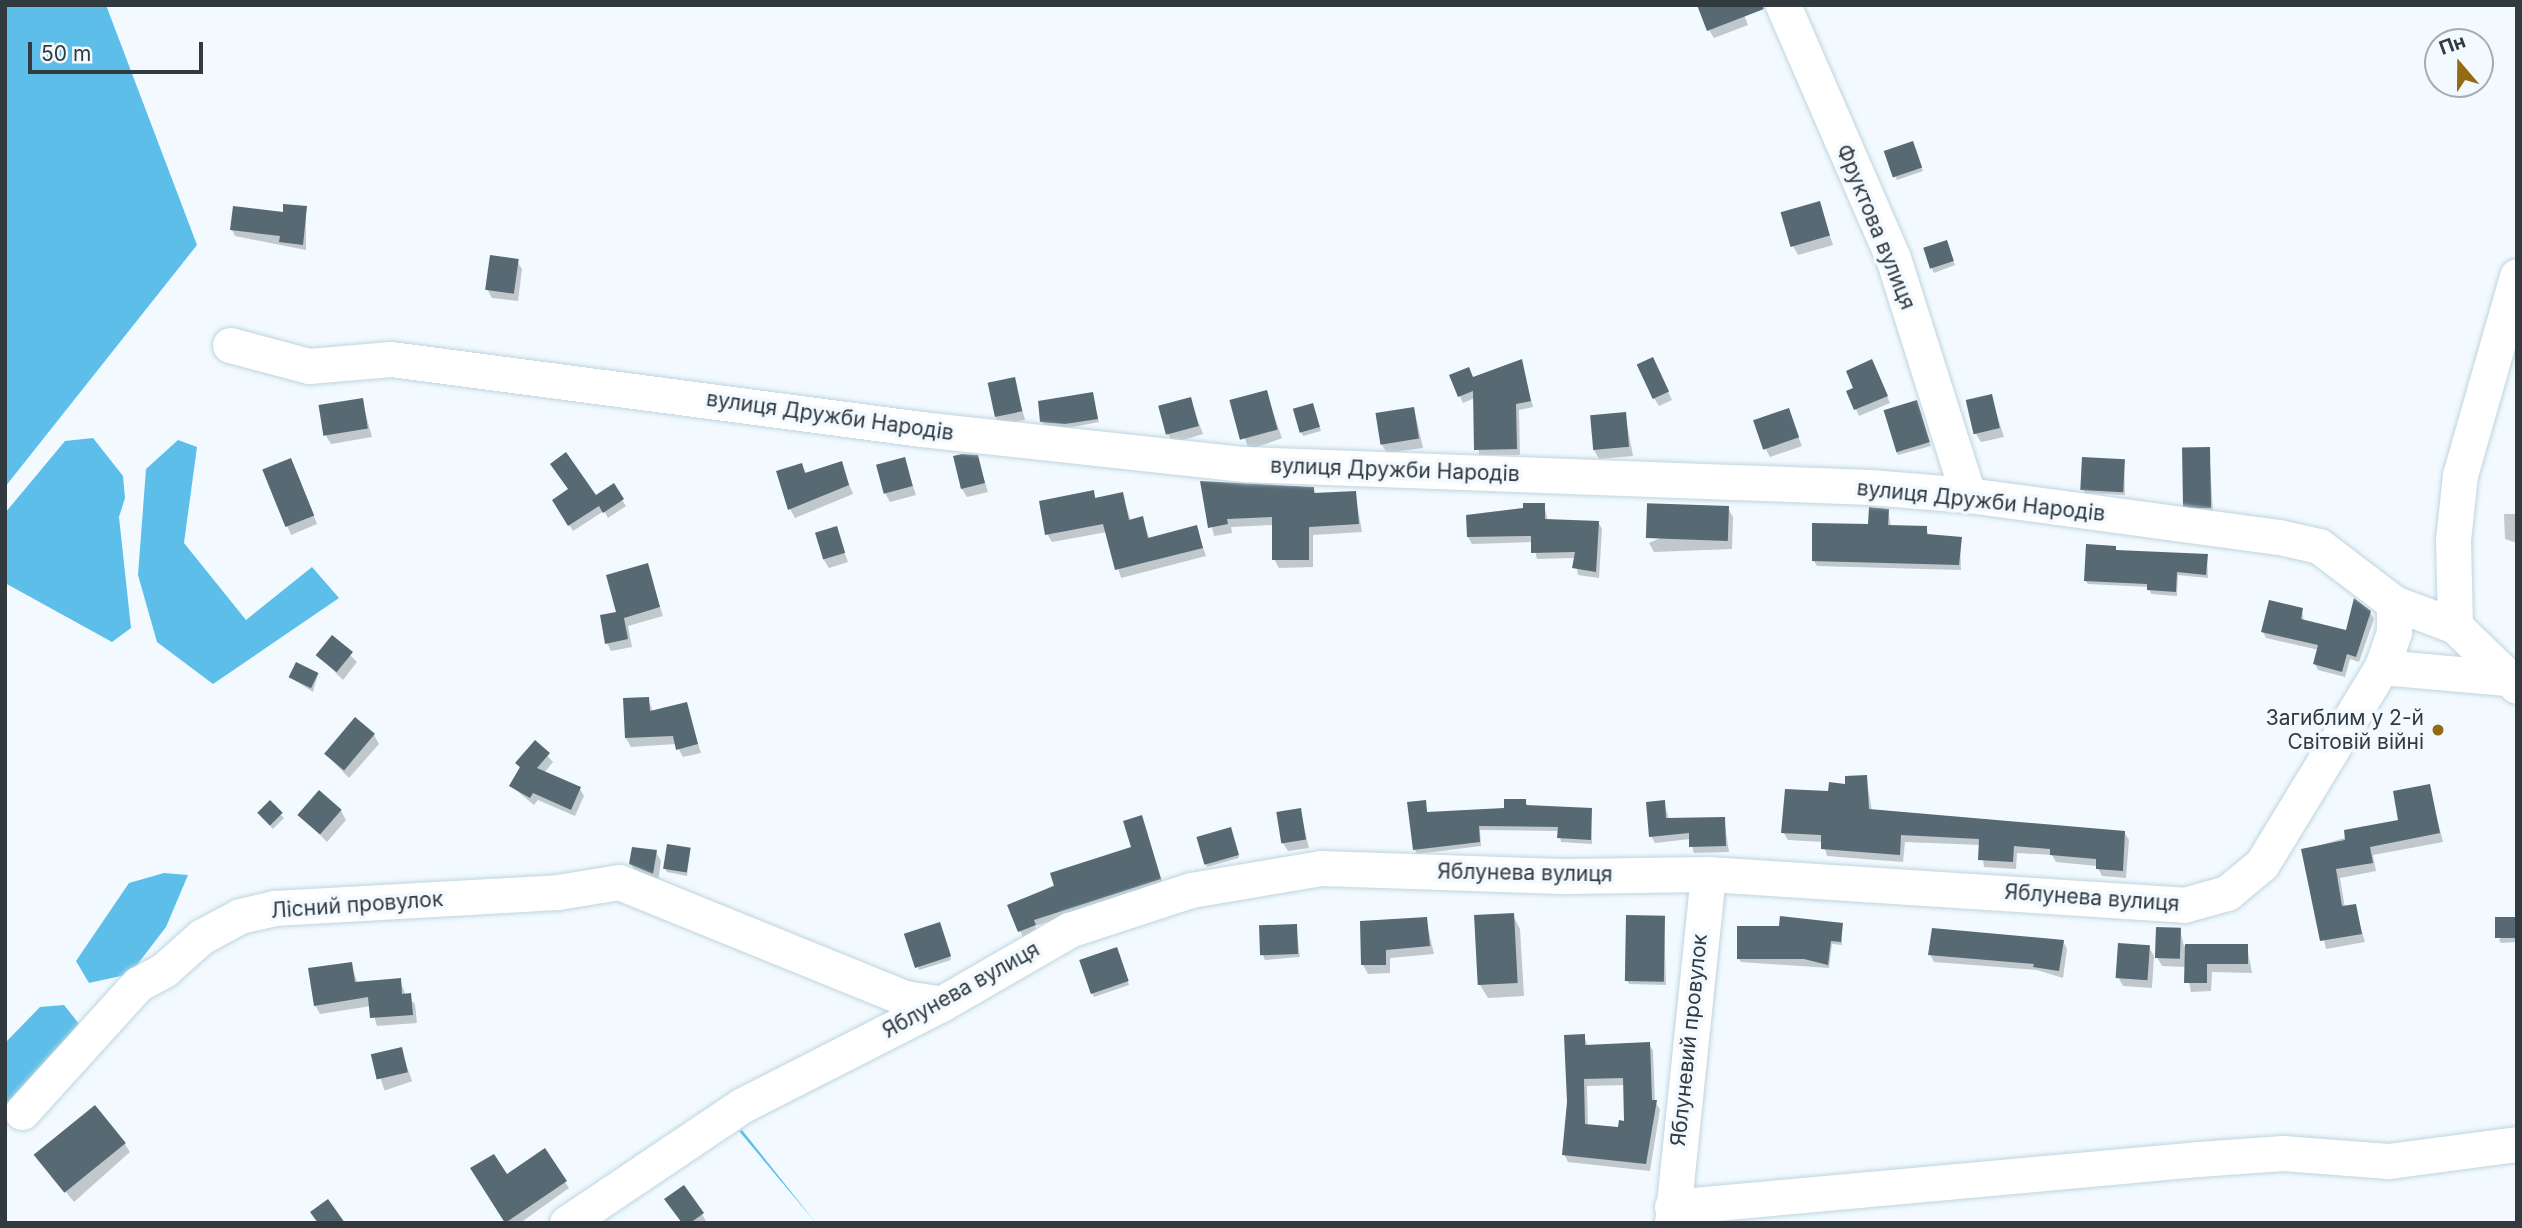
<!DOCTYPE html>
<html>
<head>
<meta charset="utf-8">
<style>
  body { margin:0 }
  #map { position:relative; width:2522px; height:1228px; overflow:hidden; background:#f2faff; font-family:Inter,sans-serif }
  div>[style] { position:absolute }
  [style*='--x'] { left:calc(var(--x)*1px); top:calc(var(--y)*1px); width:calc(var(--w)*1px); rotate:calc(var(--a)*1deg) }
  .forest>* { inset:0; background:#5dbee9 }
  .shadow>* { inset:0; background:#0003; transform-origin:0 0 }
  .building>* { inset:0; background:#576973; transform-origin:0 0 }
  .roads { filter:drop-shadow(0 0 2px #bfd4de) drop-shadow(0 0 2px #bfd4de) }
  .minor>* { height:35px; margin:-17.5px; padding:0 17.5px; transform-origin:17.5px; border-radius:17.5px; background:#fff }
  .dots>* { width:19px; height:19px; translate:-50% -50%; box-sizing:border-box; border:4px solid #f2faff; border-radius:50% }
  span { translate:-50% -50%; white-space:nowrap; text-align:center; line-height:1.15; -webkit-text-stroke:7px #f2faff; paint-order:stroke }
  .street-label { font-size:21px; color:#313a3e }
  .poi-label { font-size:21px; color:#313a3e }
  .right { translate:-100% -50%; text-align:right }
  .frame { position:absolute; inset:0; border:7px solid #313a3e; pointer-events:none }
  .north { position:absolute; left:2424px; top:28px; width:70px; height:70px; box-sizing:border-box; background:#f2faff; border:2px solid #a5adb2; border-radius:50%; rotate:340deg; font-size:19px; font-weight:700; line-height:28px; text-align:center; color:#313a3e }
  .north::after { content:''; display:block; margin:auto; width:24px; height:32px; background:#946a15; clip-path:polygon(50% 0,100% 100%,50% 72%,0 100%) }
  .scale { position:absolute; left:28px; top:42px; width:175px; height:32px; box-sizing:border-box; border:4px solid #313a3e; border-top:0; padding-left:9px; font-size:21px; line-height:24px; white-space:nowrap; color:#313a3e; -webkit-text-stroke:5px #f2faff; paint-order:stroke }
</style>
</head>
<body>
<div id="map">
  <div class="forest">
    <div style="clip-path:polygon(5px 5px,106px 5px,197px 245px,5px 487px)"></div>
    <div style="clip-path:polygon(93px 438px,123px 476px,125px 498px,119px 517px,131px 628px,112px 642px,5px 583px,5px 513px,65px 441px)"></div>
    <div style="clip-path:polygon(178px 440px,197px 447px,184px 543px,246px 620px,312px 567px,339px 598px,213px 684px,157px 642px,138px 575px,146px 469px)"></div>
    <div style="clip-path:polygon(164px 873px,188px 875px,166px 927px,130px 974px,89px 983px,76px 961px,129px 883px)"></div>
    <div style="clip-path:polygon(64px 1005px,80px 1025px,5px 1110px,5px 1043px,40px 1007px)"></div>
    <div style="clip-path:polygon(742px 1130px,816px 1223px,739px 1131px)"></div>
  </div>
  <div class="shadow">
    <div style="clip-path:polygon(1740px 5px,1748px 25px,1714px 38px,1709px 30px)"></div>
    <div style="clip-path:polygon(1914px 146px,1923px 171px,1897px 180px,1895px 176px)"></div>
    <div style="clip-path:polygon(1819px 203px,1833px 245px,1798px 255px,1793px 246px)"></div>
    <div style="clip-path:polygon(306px 207px,306px 250px,235px 236px,232px 230px)"></div>
    <div style="clip-path:polygon(1948px 246px,1955px 265px,1934px 273px,1932px 269px)"></div>
    <div style="clip-path:polygon(517px 261px,522px 269px,518px 301px,492px 298px,487px 289px)"></div>
    <div style="clip-path:polygon(1521px 361px,1533px 407px,1519px 410px,1520px 455px,1479px 455px,1475px 398px,1463px 403px,1451px 376px,1473px 378px)"></div>
    <div style="clip-path:polygon(1657px 368px,1672px 400px,1659px 406px,1654px 398px)"></div>
    <div style="clip-path:polygon(1875px 368px,1890px 403px,1859px 416px,1848px 392px)"></div>
    <div style="clip-path:polygon(1014px 379px,1025px 420px,1000px 425px,995px 416px)"></div>
    <div style="left:1266px;top:392px;width:49px;height:35px;rotate:71deg"></div>
    <div style="clip-path:polygon(1092px 394px,1099px 422px,1068px 428px,1044px 425px,1042px 421px)"></div>
    <div style="clip-path:polygon(1991px 396px,2004px 437px,1981px 442px,1976px 434px)"></div>
    <div style="clip-path:polygon(1190px 399px,1203px 434px,1173px 443px,1168px 434px)"></div>
    <div style="clip-path:polygon(362px 400px,372px 437px,331px 444px,326px 436px)"></div>
    <div style="clip-path:polygon(1918px 406px,1931px 446px,1898px 455px,1896px 452px)"></div>
    <div style="clip-path:polygon(1414px 408px,1423px 448px,1387px 453px,1382px 445px)"></div>
    <div style="clip-path:polygon(1314px 409px,1321px 431px,1303px 436px,1301px 432px)"></div>
    <div style="clip-path:polygon(1788px 410px,1802px 446px,1770px 457px,1765px 448px)"></div>
    <div style="clip-path:polygon(1625px 414px,1633px 456px,1599px 459px,1594px 450px)"></div>
    <div style="clip-path:polygon(2209px 449px,2213px 511px,2188px 507px,2186px 503px)"></div>
    <div style="clip-path:polygon(977px 457px,988px 492px,967px 497px,962px 489px)"></div>
    <div style="clip-path:polygon(904px 459px,916px 495px,890px 502px,885px 493px)"></div>
    <div style="clip-path:polygon(2124px 460px,2125px 495px,2085px 493px,2083px 489px)"></div>
    <div style="clip-path:polygon(841px 463px,853px 494px,795px 518px,790px 509px,801px 465px,807px 474px)"></div>
    <div style="clip-path:polygon(294px 467px,317px 524px,291px 535px,264px 471px)"></div>
    <div style="clip-path:polygon(1202px 483px,1313px 488px,1317px 495px,1355px 492px,1362px 532px,1313px 535px,1313px 567px,1279px 568px,1274px 559px,1274px 525px,1231px 527px,1232px 533px,1214px 536px)"></div>
    <div style="clip-path:polygon(613px 486px,626px 506px,608px 518px,604px 511px,573px 531px,554px 500px,595px 498px)"></div>
    <div style="clip-path:polygon(1093px 492px,1097px 500px,1122px 494px,1131px 521px,1142px 518px,1150px 540px,1196px 527px,1206px 556px,1121px 578px,1107px 532px,1052px 542px,1047px 534px)"></div>
    <div style="clip-path:polygon(1544px 505px,1548px 521px,1598px 522px,1602px 529px,1599px 578px,1578px 575px,1575px 558px,1537px 559px,1533px 542px,1472px 544px,1468px 537px)"></div>
    <div style="clip-path:polygon(1728px 508px,1733px 517px,1732px 549px,1654px 552px,1649px 543px)"></div>
    <div style="clip-path:polygon(1888px 510px,1891px 527px,1926px 528px,1929px 536px,1960px 539px,1961px 570px,1817px 566px,1814px 561px)"></div>
    <div style="clip-path:polygon(2504px 514px,2517px 514px,2517px 543px,2505px 539px)"></div>
    <div style="clip-path:polygon(836px 529px,848px 562px,829px 568px,824px 560px)"></div>
    <div style="clip-path:polygon(2115px 547px,2117px 552px,2207px 555px,2208px 578px,2178px 575px,2177px 596px,2151px 594px,2149px 587px,2088px 584px,2085px 580px)"></div>
    <div style="clip-path:polygon(647px 565px,663px 616px,628px 626px,632px 647px,611px 651px,607px 643px,619px 613px)"></div>
    <div style="clip-path:polygon(2302px 610px,2304px 622px,2347px 633px,2370px 612px,2374px 619px,2359px 662px,2350px 659px,2345px 677px,2318px 670px,2315px 664px,2319px 650px,2266px 638px,2263px 632px)"></div>
    <div style="clip-path:polygon(332px 637px,357px 662px,343px 680px,318px 655px)"></div>
    <div style="clip-path:polygon(318px 674px,313px 692px,291px 678px)"></div>
    <div style="clip-path:polygon(648px 699px,653px 712px,686px 704px,701px 753px,683px 757px,676px 744px,631px 747px,626px 738px)"></div>
    <div style="clip-path:polygon(374px 735px,379px 744px,349px 778px,326px 754px)"></div>
    <div style="clip-path:polygon(535px 742px,553px 762px,544px 773px,580px 789px,584px 796px,575px 816px,538px 800px,534px 805px,511px 786px,521px 770px,517px 763px)"></div>
    <div style="clip-path:polygon(1866px 776px,1872px 811px,2124px 832px,2129px 840px,2126px 878px,2102px 876px,2097px 866px,2056px 862px,2052px 855px,2017px 853px,2016px 869px,1984px 867px,1981px 845px,1905px 842px,1903px 862px,1827px 856px,1823px 842px,1788px 840px,1783px 832px,1830px 793px)"></div>
    <div style="clip-path:polygon(2429px 786px,2443px 842px,2373px 855px,2376px 871px,2340px 878px,2345px 908px,2355px 906px,2365px 942px,2326px 949px,2303px 850px,2400px 822px)"></div>
    <div style="clip-path:polygon(1525px 801px,1528px 806px,1591px 809px,1592px 844px,1561px 842px,1559px 831px,1480px 830px,1481px 846px,1417px 854px,1415px 850px,1409px 803px,1425px 802px,1428px 814px,1506px 810px)"></div>
    <div style="clip-path:polygon(1664px 802px,1669px 819px,1724px 819px,1729px 852px,1694px 853px,1690px 839px,1655px 843px,1651px 836px)"></div>
    <div style="clip-path:polygon(1300px 810px,1309px 848px,1288px 851px,1283px 843px)"></div>
    <div style="clip-path:polygon(341px 811px,346px 820px,327px 842px,301px 815px)"></div>
    <div style="clip-path:polygon(281px 815px,284px 818px,273px 829px,261px 817px)"></div>
    <div style="clip-path:polygon(1144px 823px,1163px 884px,1035px 926px,1037px 931px,1023px 937px,1009px 906px,1133px 848px)"></div>
    <div style="clip-path:polygon(1232px 832px,1239px 858px,1207px 867px,1198px 838px)"></div>
    <div style="clip-path:polygon(690px 850px,687px 876px,667px 872px,665px 868px)"></div>
    <div style="clip-path:polygon(656px 852px,661px 861px,658px 882px,636px 873px,631px 864px)"></div>
    <div style="clip-path:polygon(1513px 915px,1520px 929px,1524px 996px,1488px 998px,1480px 985px)"></div>
    <div style="clip-path:polygon(1664px 918px,1666px 985px,1629px 984px,1627px 980px)"></div>
    <div style="clip-path:polygon(2517px 918px,2517px 942px,2501px 943px,2499px 940px)"></div>
    <div style="clip-path:polygon(1426px 919px,1434px 954px,1390px 958px,1390px 973px,1368px 974px,1363px 965px)"></div>
    <div style="clip-path:polygon(1842px 924px,1842px 945px,1832px 944px,1829px 968px,1741px 962px,1739px 959px)"></div>
    <div style="clip-path:polygon(1296px 926px,1300px 957px,1265px 960px,1263px 956px)"></div>
    <div style="clip-path:polygon(941px 927px,951px 960px,919px 970px,906px 934px)"></div>
    <div style="clip-path:polygon(2180px 930px,2184px 946px,2247px 946px,2252px 973px,2212px 972px,2211px 991px,2191px 992px,2186px 967px,2162px 966px,2157px 957px)"></div>
    <div style="clip-path:polygon(2063px 941px,2067px 949px,2063px 978px,2037px 970px,1934px 962px,1930px 954px)"></div>
    <div style="clip-path:polygon(2149px 947px,2154px 956px,2152px 988px,2123px 986px,2118px 977px)"></div>
    <div style="clip-path:polygon(1119px 953px,1129px 985px,1094px 997px,1092px 993px)"></div>
    <div style="clip-path:polygon(351px 964px,358px 984px,400px 980px,406px 996px,415px 1004px,417px 1023px,377px 1026px,371px 1006px,320px 1014px,315px 1005px)"></div>
    <div style="clip-path:polygon(evenodd,1584px 1036px,1588px 1046px,1649px 1044px,1653px 1051px,1655px 1102px,1660px 1109px,1650px 1171px,1568px 1162px,1564px 1154px,1584px 1036px,1625px 1085px,1625px 1123px,1620px 1129px,1588px 1127px,1587px 1086px,1625px 1085px)"></div>
    <div style="left:401px;top:1049px;width:34px;height:29px;rotate:71deg"></div>
    <div style="clip-path:polygon(125px 1144px,130px 1152px,74px 1202px,38px 1157px)"></div>
    <div style="clip-path:polygon(545px 1151px,569px 1188px,520px 1223px,507px 1223px,473px 1169px,506px 1177px)"></div>
    <div style="clip-path:polygon(702px 1214px,707px 1223px,682px 1223px)"></div>
  </div>
  <div class="building">
    <div style="clip-path:polygon(1697px 5px,1763px 5px,1764px 9px,1707px 31px)"></div>
    <div style="left:1913px;top:141px;width:28px;height:31px;rotate:71deg"></div>
    <div style="left:1820px;top:201px;width:36px;height:41px;rotate:74deg"></div>
    <div style="clip-path:polygon(283px 204px,307px 206px,303px 245px,279px 242px,280px 236px,230px 230px,233px 206px,283px 212px)"></div>
    <div style="left:1947px;top:240px;width:22px;height:25px;rotate:72deg"></div>
    <div style="left:490px;top:255px;width:29px;height:35px;rotate:8deg"></div>
    <div style="left:1653px;top:357px;width:38px;height:18px;rotate:65deg"></div>
    <div style="clip-path:polygon(1522px 359px,1531px 401px,1516px 404px,1517px 449px,1474px 450px,1473px 391px,1458px 397px,1449px 375px,1469px 367px,1473px 377px)"></div>
    <div style="clip-path:polygon(1872px 359px,1888px 396px,1854px 410px,1846px 391px,1853px 388px,1846px 371px)"></div>
    <div style="left:1015px;top:377px;width:35px;height:28px;rotate:78deg"></div>
    <div style="left:1267px;top:390px;width:41px;height:39px;rotate:75deg"></div>
    <div style="clip-path:polygon(1093px 392px,1098px 419px,1065px 424px,1040px 422px,1038px 401px)"></div>
    <div style="left:1992px;top:394px;width:35px;height:27px;rotate:77deg"></div>
    <div style="left:1191px;top:397px;width:30px;height:34px;rotate:75deg"></div>
    <div style="left:363px;top:398px;width:31px;height:45px;rotate:81deg"></div>
    <div style="left:1917px;top:400px;width:44px;height:35px;rotate:73deg"></div>
    <div style="left:1313px;top:403px;width:25px;height:21px;rotate:74deg"></div>
    <div style="left:1414px;top:407px;width:32px;height:39px;rotate:81deg"></div>
    <div style="left:1789px;top:408px;width:31px;height:38px;rotate:71deg"></div>
    <div style="left:1626px;top:412px;width:35px;height:36px;rotate:85deg"></div>
    <div style="left:2210px;top:447px;width:61px;height:28px;rotate:89deg"></div>
    <div style="clip-path:polygon(566px 452px,596px 495px,614px 483px,624px 499px,603px 513px,599px 506px,568px 526px,552px 500px,568px 489px,550px 464px)"></div>
    <div style="clip-path:polygon(962px 454px,978px 455px,985px 483px,961px 489px,953px 456px)"></div>
    <div style="left:905px;top:457px;width:30px;height:30px;rotate:75deg"></div>
    <div style="left:2082px;top:457px;width:43px;height:33px;rotate:3deg"></div>
    <div style="left:291px;top:458px;width:62px;height:31px;rotate:68deg"></div>
    <div style="clip-path:polygon(842px 461px,849px 485px,788px 510px,776px 471px,802px 463px,805px 473px)"></div>
    <div style="clip-path:polygon(1200px 481px,1314px 487px,1314px 493px,1356px 491px,1359px 524px,1309px 527px,1309px 560px,1272px 560px,1272px 517px,1227px 519px,1228px 524px,1208px 528px)"></div>
    <div style="clip-path:polygon(1094px 490px,1095px 498px,1123px 492px,1129px 520px,1143px 516px,1148px 538px,1197px 525px,1203px 548px,1115px 570px,1103px 524px,1045px 535px,1039px 501px)"></div>
    <div style="clip-path:polygon(1523px 503px,1545px 503px,1545px 519px,1599px 521px,1596px 572px,1572px 568px,1575px 552px,1531px 553px,1531px 536px,1467px 537px,1466px 515px,1523px 508px)"></div>
    <div style="left:1729px;top:506px;width:35px;height:82px;rotate:92deg"></div>
    <div style="clip-path:polygon(1869px 507px,1889px 509px,1888px 525px,1927px 526px,1927px 534px,1962px 537px,1959px 565px,1812px 561px,1812px 523px,1868px 524px)"></div>
    <div style="left:837px;top:526px;width:28px;height:23px;rotate:73deg"></div>
    <div style="clip-path:polygon(2086px 544px,2116px 546px,2116px 550px,2208px 554px,2206px 575px,2177px 572px,2176px 592px,2147px 590px,2147px 584px,2084px 581px)"></div>
    <div style="clip-path:polygon(648px 563px,660px 607px,624px 618px,628px 639px,605px 644px,600px 615px,616px 612px,606px 575px)"></div>
    <div style="clip-path:polygon(2354px 598px,2371px 611px,2356px 657px,2347px 654px,2342px 672px,2313px 664px,2318px 645px,2261px 632px,2269px 600px,2303px 608px,2301px 619px,2346px 630px)"></div>
    <div style="left:332px;top:635px;width:27px;height:26px;rotate:39deg"></div>
    <div style="left:296px;top:662px;width:25px;height:17px;rotate:26deg"></div>
    <div style="clip-path:polygon(649px 697px,650px 711px,687px 702px,698px 744px,676px 750px,673px 736px,625px 738px,623px 698px)"></div>
    <div style="left:355px;top:717px;width:26px;height:48px;rotate:40deg"></div>
    <div style="clip-path:polygon(535px 740px,550px 753px,537px 768px,581px 787px,571px 810px,533px 793px,530px 798px,509px 786px,520px 767px,515px 763px)"></div>
    <div style="clip-path:polygon(1867px 775px,1869px 809px,2125px 831px,2123px 871px,2096px 869px,2096px 859px,2050px 855px,2050px 849px,2014px 846px,2013px 862px,1978px 860px,1979px 839px,1901px 835px,1900px 855px,1821px 849px,1821px 835px,1781px 833px,1785px 789px,1828px 791px,1829px 782px,1845px 784px,1845px 776px)"></div>
    <div style="clip-path:polygon(2430px 784px,2440px 833px,2370px 847px,2373px 863px,2336px 869px,2342px 906px,2356px 904px,2362px 934px,2320px 941px,2301px 849px,2345px 840px,2344px 830px,2398px 820px,2393px 791px)"></div>
    <div style="left:319px;top:790px;width:30px;height:33px;rotate:41deg"></div>
    <div style="clip-path:polygon(1504px 799px,1526px 799px,1526px 805px,1592px 808px,1591px 840px,1557px 838px,1558px 827px,1479px 826px,1480px 842px,1413px 850px,1407px 802px,1426px 800px,1427px 812px,1504px 808px)"></div>
    <div style="left:270px;top:800px;width:18px;height:18px;rotate:45deg"></div>
    <div style="clip-path:polygon(1665px 800px,1666px 818px,1725px 817px,1726px 846px,1689px 847px,1689px 833px,1649px 837px,1646px 802px)"></div>
    <div style="left:1301px;top:808px;width:32px;height:25px;rotate:81deg"></div>
    <div style="clip-path:polygon(1142px 815px,1161px 879px,1034px 920px,1036px 925px,1018px 932px,1007px 905px,1054px 886px,1050px 873px,1131px 847px,1123px 821px)"></div>
    <div style="left:1231px;top:827px;width:29px;height:36px;rotate:74deg"></div>
    <div style="left:667px;top:844px;width:24px;height:25px;rotate:9deg"></div>
    <div style="clip-path:polygon(632px 847px,657px 850px,653px 874px,629px 864px)"></div>
    <div style="left:1514px;top:913px;width:70px;height:40px;rotate:87deg"></div>
    <div style="left:1626px;top:915px;width:39px;height:66px;rotate:1deg"></div>
    <div style="clip-path:polygon(1780px 916px,1843px 923px,1841px 942px,1831px 941px,1828px 965px,1804px 959px,1737px 959px,1737px 926px,1779px 926px)"></div>
    <div style="clip-path:polygon(1427px 917px,1430px 946px,1386px 950px,1386px 965px,1361px 965px,1360px 921px)"></div>
    <div style="left:2517px;top:917px;width:21px;height:22px;rotate:90deg"></div>
    <div style="left:940px;top:922px;width:36px;height:38px;rotate:72deg"></div>
    <div style="left:1297px;top:924px;width:30px;height:38px;rotate:88deg"></div>
    <div style="left:2156px;top:927px;width:25px;height:31px;rotate:2deg"></div>
    <div style="clip-path:polygon(1932px 928px,2064px 940px,2059px 971px,2033px 967px,2034px 964px,1928px 955px)"></div>
    <div style="left:2118px;top:943px;width:32px;height:35px;rotate:4deg"></div>
    <div style="clip-path:polygon(2185px 944px,2248px 944px,2248px 964px,2207px 964px,2207px 983px,2184px 983px)"></div>
    <div style="left:1117px;top:947px;width:36px;height:40px;rotate:71deg"></div>
    <div style="clip-path:polygon(352px 962px,355px 982px,401px 978px,402px 994px,411px 993px,413px 1015px,370px 1018px,368px 997px,314px 1006px,308px 968px)"></div>
    <div style="clip-path:polygon(evenodd,1585px 1034px,1585px 1045px,1650px 1042px,1652px 1100px,1657px 1100px,1646px 1164px,1562px 1155px,1567px 1102px,1564px 1035px,1585px 1034px,1623px 1078px,1624px 1121px,1619px 1120px,1618px 1127px,1585px 1124px,1584px 1079px,1623px 1078px)"></div>
    <div style="left:402px;top:1047px;width:26px;height:32px;rotate:77deg"></div>
    <div style="left:95px;top:1105px;width:49px;height:79px;rotate:51deg"></div>
    <div style="clip-path:polygon(545px 1148px,567px 1181px,505px 1223px,470px 1168px,494px 1154px,507px 1174px)"></div>
    <div style="clip-path:polygon(684px 1185px,704px 1213px,690px 1223px,682px 1223px,664px 1199px)"></div>
    <div style="clip-path:polygon(328px 1199px,345px 1223px,318px 1223px,310px 1212px)"></div>
  </div>
  <div class="roads">
    <div class="minor">
      <div style="--x:1783;--y:5;--w:276;--a:66.5"></div>
      <div style="--x:1893;--y:258;--w:249;--a:72.4"></div>
      <div style="--x:230;--y:345;--w:82;--a:14.9"></div>
      <div style="--x:309;--y:366;--w:82;--a:-4.9"></div>
      <div style="--x:391;--y:359;--w:535;--a:7.52"></div>
      <div style="--x:921;--y:429;--w:326;--a:6.2"></div>
      <div style="--x:1245;--y:464;--w:625;--a:2.11"></div>
      <div style="--x:1870;--y:487;--w:98;--a:4.7"></div>
      <div style="--x:1968;--y:495;--w:314;--a:7.7"></div>
      <div style="--x:2279;--y:537;--w:41;--a:12.7"></div>
      <div style="--x:2319;--y:546;--w:94;--a:37.2"></div>
      <div style="--x:2394;--y:603;--w:65;--a:20.7"></div>
      <div style="--x:2455;--y:626;--w:86;--a:44.1"></div>
      <div style="--x:2455;--y:626;--w:86;--a:-91.3"></div>
      <div style="--x:2453;--y:540;--w:65;--a:-83.9"></div>
      <div style="--x:2460;--y:475;--w:207;--a:-74"></div>
      <div style="--x:2382;--y:667;--w:124;--a:5.1"></div>
      <div style="--x:22;--y:1112;--w:173;--a:-47.8"></div>
      <div style="--x:138;--y:984;--w:30;--a:-28"></div>
      <div style="--x:164;--y:970;--w:50;--a:-41.7"></div>
      <div style="--x:201;--y:937;--w:44;--a:-28.3"></div>
      <div style="--x:240;--y:916;--w:35;--a:-13"></div>
      <div style="--x:274;--y:908;--w:284;--a:-3.2"></div>
      <div style="--x:558;--y:892;--w:62;--a:-9.3"></div>
      <div style="--x:619;--y:882;--w:309;--a:22.1"></div>
      <div style="--x:905;--y:998;--w:36;--a:9"></div>
      <div style="--x:1672;--y:1207;--w:528;--a:-5.21"></div>
      <div style="--x:2198;--y:1159;--w:85;--a:-4"></div>
      <div style="--x:2283;--y:1153;--w:105;--a:4.4"></div>
      <div style="--x:2388;--y:1161;--w:130;--a:-7.5"></div>
      <div style="--x:567;--y:1223;--w:210;--a:-33.9"></div>
      <div style="--x:741;--y:1106;--w:225;--a:-27"></div>
      <div style="--x:941;--y:1004;--w:148;--a:-30"></div>
      <div style="--x:1069;--y:930;--w:128;--a:-18.2"></div>
      <div style="--x:1191;--y:890;--w:132;--a:-9.6"></div>
      <div style="--x:1321;--y:868;--w:247;--a:1.9"></div>
      <div style="--x:1568;--y:876;--w:140;--a:-0.8"></div>
      <div style="--x:1708;--y:874;--w:477;--a:3.7"></div>
      <div style="--x:2184;--y:905;--w:45;--a:-15.6"></div>
      <div style="--x:2227;--y:893;--w:45;--a:-39.6"></div>
      <div style="--x:2262;--y:864;--w:231;--a:-58.7"></div>
      <div style="--x:2382;--y:667;--w:37;--a:-71"></div>
      <div style="--x:2394;--y:632;--w:29;--a:-90"></div>
      <div style="--x:1672;--y:1223;--w:351;--a:-84.1"></div>
    </div>
  </div>
  <div class="dots">
    <div style="left:2438px;top:730px;background:#946a15"></div>
  </div>
  <div class="street-label">
    <span style="left:1876px;top:227px;rotate:68deg">Фруктова вулиця</span>
    <span style="left:830px;top:416px;rotate:8deg">вулиця Дружби Народів</span>
    <span style="left:1395px;top:470px;rotate:2deg">вулиця Дружби Народів</span>
    <span style="left:1981px;top:501px;rotate:6deg">вулиця Дружби Народів</span>
    <span style="left:1525px;top:873px;rotate:1deg">Яблунева вулиця</span>
    <span style="left:2092px;top:898px;rotate:4deg">Яблунева вулиця</span>
    <span style="left:357px;top:905px;rotate:-4deg">Лісний провулок</span>
    <span style="left:961px;top:990px;rotate:-29deg">Яблунева вулиця</span>
    <span style="left:1689px;top:1040px;rotate:-84deg">Яблуневий провулок</span>
  </div>
  <div class="poi-label">
    <span class="right" style="left:2424px;top:730px">Загиблим у 2-й<br>Світовій війні</span>
  </div>
  <div class="frame"></div>
  <div class="north">Пн</div>
  <div class="scale">50 m</div>
</div>
</body>
</html>
